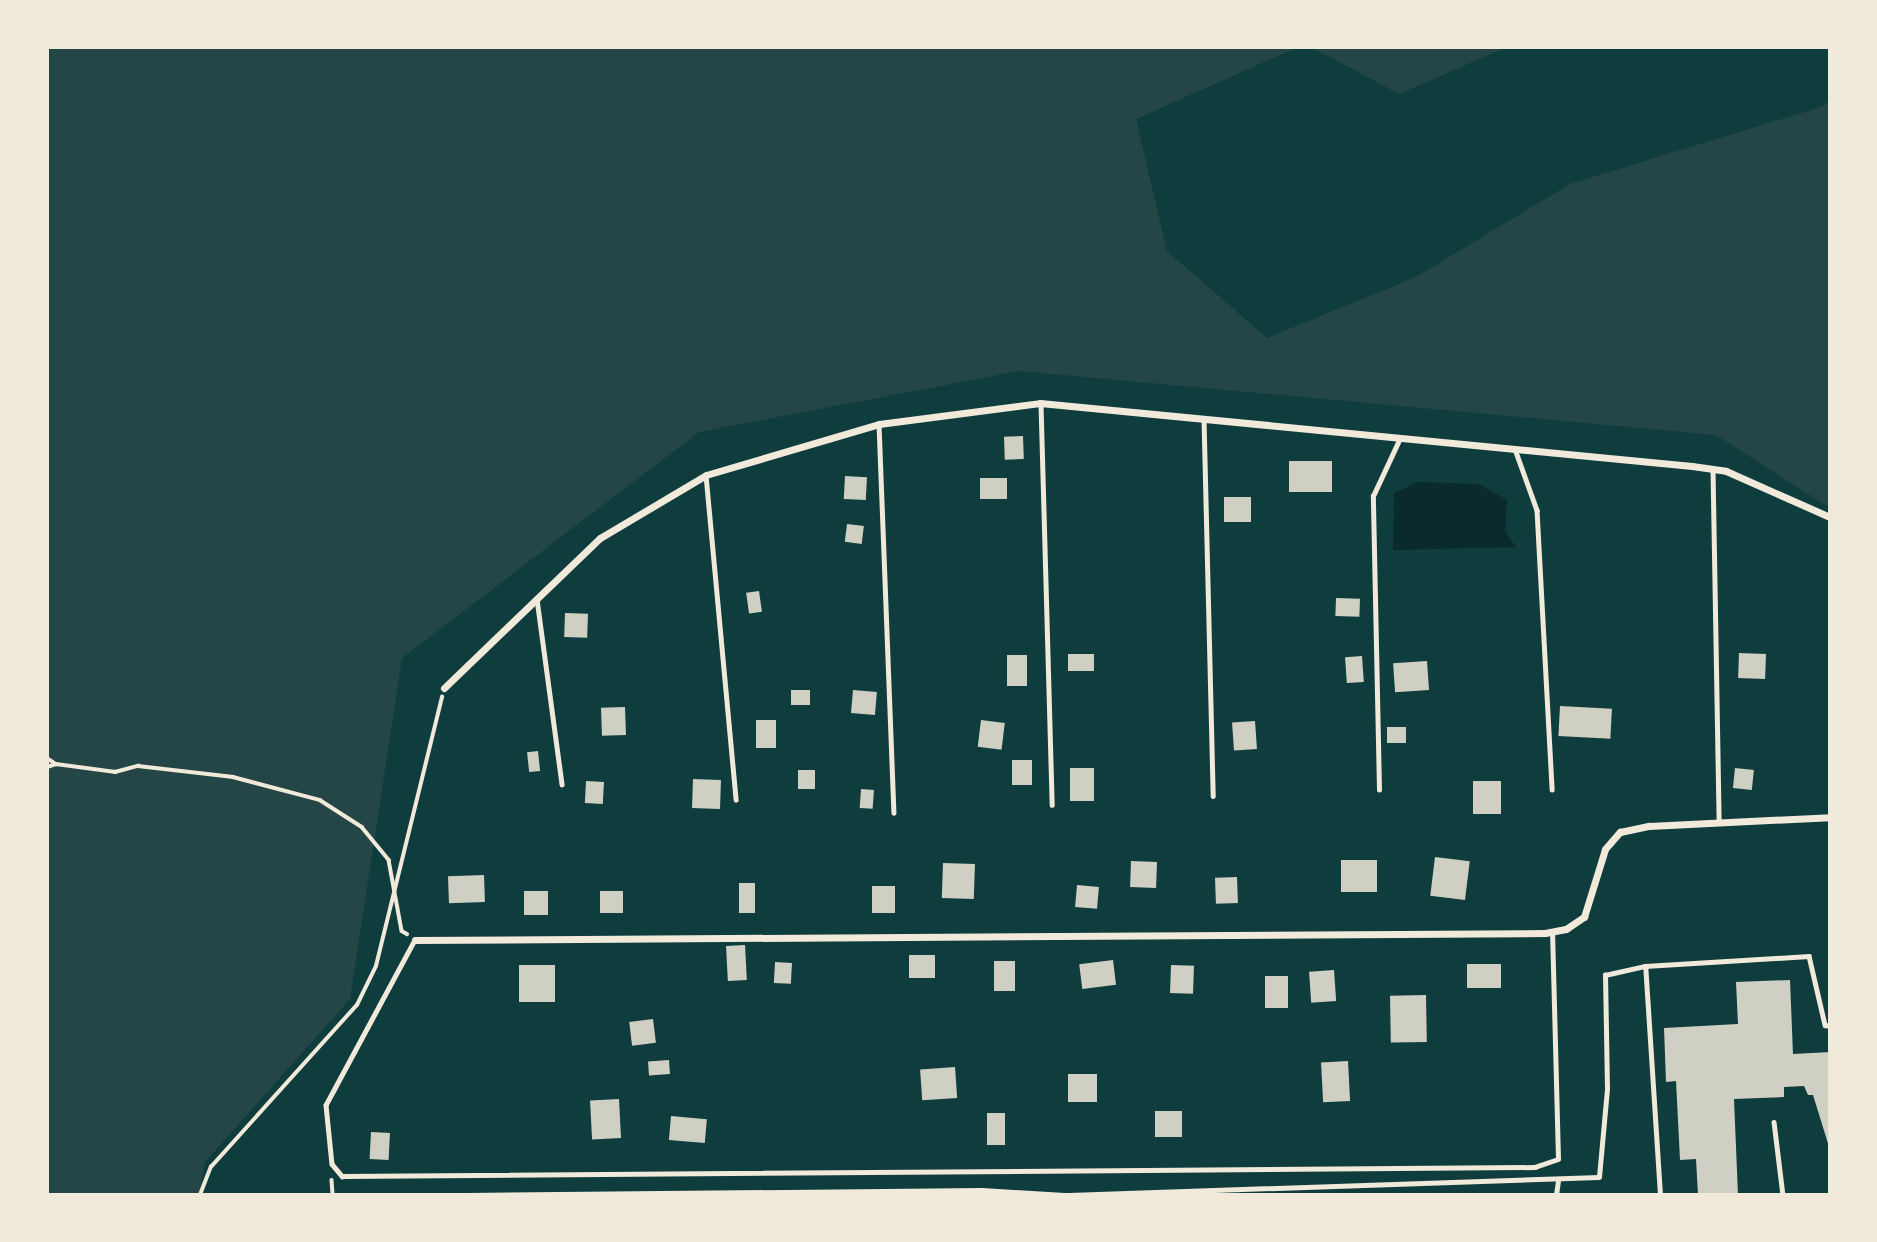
<!DOCTYPE html>
<html>
<head>
<meta charset="utf-8">
<style>
  body { margin:0 }
  #map { position:relative; width:1877px; height:1242px; overflow:hidden; background:#0f3d3e; font-family:"PT Sans Narrow",sans-serif }
  div>[style] { position:absolute }
  [style*='--x'] { left:calc(var(--x)*1px); top:calc(var(--y)*1px); width:calc(var(--w)*1px); rotate:calc(var(--a)*1deg) }
  .green>* { inset:0; background:#244646 }
  .water>* { inset:0; background:#0a2a2b }
  .building>* { inset:0; background:#cfcfc3; transform-origin:0 0 }
  .path>* { height:3.5px; margin:-1.75px; padding:0 1.75px; transform-origin:1.75px; border-radius:1.75px; background:#f1e9da }
  .service>* { height:4.5px; margin:-2.25px; padding:0 2.25px; transform-origin:2.25px; border-radius:2.25px; background:#f1e9da }
  .minor>* { height:7px; margin:-3.5px; padding:0 3.5px; transform-origin:3.5px; border-radius:3.5px; background:#f1e9da }
  span { translate:-50% -50%; white-space:nowrap; text-align:center; line-height:1.15; -webkit-text-stroke:6px #f1e9da; paint-order:stroke }
  .frame { position:absolute; inset:0; border:49px solid #f1e9da; pointer-events:none }
</style>
</head>
<body>
<div id="map">
  <div class="green">
    <div style="clip-path:polygon(47px 47px,1298px 47px,1136px 119px,1167px 251px,1267px 338px,1416px 277px,1570px 184px,1821px 107px,1830px 100px,1830px 508px,1716px 435px,1019px 371px,699px 432px,402px 658px,350px 999px,205px 1162px,199px 1195px,47px 1195px)"></div>
    <div style="clip-path:polygon(1311px 47px,1507px 47px,1399px 94px)"></div>
  </div>
  <div class="water">
    <div style="clip-path:polygon(1418px 482px,1479px 484px,1507px 500px,1505px 531px,1516px 547px,1393px 550px,1394px 493px)"></div>
  </div>
  <div class="building">
    <div style="left:1023px;top:436px;width:23px;height:19px;rotate:88deg"></div>
    <div style="left:1289px;top:461px;width:43px;height:31px"></div>
    <div style="left:845px;top:476px;width:22px;height:23px;rotate:3deg"></div>
    <div style="left:980px;top:478px;width:27px;height:21px"></div>
    <div style="left:1224px;top:497px;width:27px;height:25px"></div>
    <div style="left:847px;top:524px;width:17px;height:18px;rotate:7deg"></div>
    <div style="left:759px;top:591px;width:21px;height:13px;rotate:82deg"></div>
    <div style="left:1336px;top:598px;width:24px;height:18px;rotate:2deg"></div>
    <div style="left:565px;top:613px;width:23px;height:24px;rotate:2deg"></div>
    <div style="left:1739px;top:653px;width:27px;height:25px;rotate:2deg"></div>
    <div style="left:1068px;top:654px;width:26px;height:17px"></div>
    <div style="left:1007px;top:655px;width:20px;height:31px"></div>
    <div style="left:1362px;top:656px;width:26px;height:17px;rotate:86deg"></div>
    <div style="left:1427px;top:661px;width:29px;height:34px;rotate:86deg"></div>
    <div style="left:791px;top:690px;width:19px;height:15px"></div>
    <div style="left:853px;top:690px;width:24px;height:23px;rotate:5deg"></div>
    <div style="left:1560px;top:706px;width:52px;height:30px;rotate:3deg"></div>
    <div style="left:625px;top:707px;width:28px;height:24px;rotate:88deg"></div>
    <div style="left:756px;top:720px;width:20px;height:28px"></div>
    <div style="left:981px;top:720px;width:24px;height:27px;rotate:7deg"></div>
    <div style="left:1255px;top:721px;width:28px;height:23px;rotate:86deg"></div>
    <div style="left:1387px;top:727px;width:19px;height:16px"></div>
    <div style="left:538px;top:751px;width:20px;height:11px;rotate:84deg"></div>
    <div style="left:1012px;top:760px;width:20px;height:25px"></div>
    <div style="left:1094px;top:768px;width:33px;height:24px;rotate:90deg"></div>
    <div style="left:1735px;top:768px;width:19px;height:20px;rotate:6deg"></div>
    <div style="left:798px;top:770px;width:17px;height:19px"></div>
    <div style="left:693px;top:779px;width:28px;height:29px;rotate:2deg"></div>
    <div style="left:586px;top:781px;width:18px;height:22px;rotate:3deg"></div>
    <div style="left:1473px;top:781px;width:28px;height:33px"></div>
    <div style="left:861px;top:789px;width:13px;height:19px;rotate:4deg"></div>
    <div style="left:1435px;top:857px;width:35px;height:39px;rotate:7deg"></div>
    <div style="left:1377px;top:860px;width:32px;height:36px;rotate:90deg"></div>
    <div style="left:1131px;top:861px;width:26px;height:26px;rotate:2deg"></div>
    <div style="left:943px;top:863px;width:32px;height:35px;rotate:2deg"></div>
    <div style="left:484px;top:875px;width:27px;height:36px;rotate:88deg"></div>
    <div style="left:1237px;top:877px;width:26px;height:22px;rotate:88deg"></div>
    <div style="left:739px;top:883px;width:16px;height:30px"></div>
    <div style="left:1077px;top:885px;width:22px;height:22px;rotate:5deg"></div>
    <div style="left:872px;top:886px;width:23px;height:27px"></div>
    <div style="left:524px;top:891px;width:24px;height:24px"></div>
    <div style="left:600px;top:891px;width:23px;height:22px"></div>
    <div style="left:745px;top:945px;width:35px;height:19px;rotate:87deg"></div>
    <div style="left:935px;top:955px;width:23px;height:26px;rotate:90deg"></div>
    <div style="left:1113px;top:960px;width:25px;height:34px;rotate:83deg"></div>
    <div style="left:994px;top:961px;width:21px;height:30px"></div>
    <div style="left:775px;top:962px;width:17px;height:21px;rotate:3deg"></div>
    <div style="left:1467px;top:964px;width:34px;height:24px"></div>
    <div style="left:555px;top:965px;width:37px;height:36px;rotate:90deg"></div>
    <div style="left:1171px;top:965px;width:23px;height:28px;rotate:2deg"></div>
    <div style="left:1334px;top:970px;width:31px;height:25px;rotate:86deg"></div>
    <div style="left:1265px;top:976px;width:23px;height:32px"></div>
    <div style="clip-path:polygon(1790px 980px,1793px 1054px,1830px 1052px,1830px 1150px,1813px 1095px,1808px 1095px,1804px 1086px,1784px 1087px,1784px 1097px,1734px 1099px,1738px 1195px,1698px 1195px,1696px 1159px,1680px 1160px,1676px 1081px,1666px 1082px,1664px 1028px,1738px 1024px,1736px 982px)"></div>
    <div style="left:1426px;top:995px;width:47px;height:36px;rotate:89deg"></div>
    <div style="left:653px;top:1019px;width:24px;height:24px;rotate:83deg"></div>
    <div style="left:669px;top:1060px;width:14px;height:21px;rotate:86deg"></div>
    <div style="left:1348px;top:1061px;width:40px;height:27px;rotate:87deg"></div>
    <div style="left:955px;top:1067px;width:31px;height:35px;rotate:86deg"></div>
    <div style="left:1068px;top:1074px;width:29px;height:28px"></div>
    <div style="left:619px;top:1099px;width:39px;height:29px;rotate:87deg"></div>
    <div style="left:1182px;top:1111px;width:26px;height:27px;rotate:90deg"></div>
    <div style="left:987px;top:1113px;width:18px;height:32px"></div>
    <div style="left:671px;top:1116px;width:36px;height:24px;rotate:5deg"></div>
    <div style="left:371px;top:1132px;width:19px;height:27px;rotate:3deg"></div>
  </div>
  <div class="path">
    <div style="--x:47;--y:758;--w:11;--a:34"></div>
    <div style="--x:47;--y:767;--w:9;--a:-18"></div>
    <div style="--x:56;--y:764;--w:60;--a:7.7"></div>
    <div style="--x:115;--y:772;--w:24;--a:-15"></div>
    <div style="--x:138;--y:766;--w:96;--a:6.6"></div>
    <div style="--x:233;--y:777;--w:90;--a:14.8"></div>
    <div style="--x:320;--y:800;--w:50;--a:32.7"></div>
    <div style="--x:362;--y:827;--w:43;--a:50.7"></div>
    <div style="--x:389;--y:860;--w:72;--a:79.6"></div>
    <div style="--x:402;--y:931;--w:6;--a:31"></div>
    <div style="--x:332;--y:1180;--w:15;--a:86"></div>
    <div style="--x:200;--y:1195;--w:30;--a:-69"></div>
    <div style="--x:211;--y:1167;--w:218;--a:-48"></div>
    <div style="--x:357;--y:1005;--w:43;--a:-64"></div>
    <div style="--x:376;--y:966;--w:277;--a:-76.2"></div>
  </div>
  <div class="service">
    <div style="--x:1041;--y:404;--w:401;--a:88.4"></div>
    <div style="--x:1204;--y:419;--w:377;--a:88.6"></div>
    <div style="--x:879;--y:424;--w:389;--a:87.8"></div>
    <div style="--x:1515;--y:449;--w:65;--a:70.2"></div>
    <div style="--x:1537;--y:510;--w:280;--a:86.9"></div>
    <div style="--x:1713;--y:469;--w:352;--a:89"></div>
    <div style="--x:706;--y:475;--w:326;--a:84.7"></div>
    <div style="--x:537;--y:599;--w:187;--a:82.3"></div>
    <div style="--x:1379;--y:790;--w:294;--a:-91.2"></div>
    <div style="--x:1373;--y:496;--w:64;--a:-65"></div>
    <div style="--x:415;--y:940;--w:187;--a:118.3"></div>
    <div style="--x:326;--y:1105;--w:59;--a:84.2"></div>
    <div style="--x:332;--y:1164;--w:16;--a:50"></div>
    <div style="--x:342;--y:1176;--w:1193;--a:-0.43"></div>
    <div style="--x:1535;--y:1167;--w:24;--a:-19"></div>
    <div style="--x:1558;--y:1159;--w:227;--a:-91.5"></div>
    <div style="--x:1774;--y:1122;--w:74;--a:83"></div>
    <div style="--x:468;--y:1195;--w:514;--a:-0.56"></div>
    <div style="--x:982;--y:1190;--w:82;--a:3.5"></div>
    <div style="--x:1069;--y:1195;--w:530;--a:-1.95"></div>
    <div style="--x:1599;--y:1177;--w:88;--a:-84.8"></div>
    <div style="--x:1607;--y:1089;--w:114;--a:-91"></div>
    <div style="--x:1605;--y:975;--w:41;--a:-12.7"></div>
    <div style="--x:1556;--y:1195;--w:14;--a:-82"></div>
    <div style="--x:1660;--y:1195;--w:229;--a:-93.7"></div>
    <div style="--x:1645;--y:966;--w:164;--a:-3.5"></div>
    <div style="--x:1809;--y:956;--w:71;--a:76.9"></div>
    <div style="--x:1825;--y:1025;--w:5;--a:11"></div>
  </div>
  <div class="minor">
    <div style="--x:444;--y:688;--w:216;--a:-43.9"></div>
    <div style="--x:600;--y:538;--w:123;--a:-30.7"></div>
    <div style="--x:706;--y:475;--w:180;--a:-16.4"></div>
    <div style="--x:879;--y:424;--w:162;--a:-7.4"></div>
    <div style="--x:1040;--y:403;--w:655;--a:5.52"></div>
    <div style="--x:1692;--y:466;--w:34;--a:8"></div>
    <div style="--x:1726;--y:471;--w:114;--a:23.9"></div>
    <div style="--x:415;--y:940;--w:1130;--a:-0.35"></div>
    <div style="--x:1545;--y:933;--w:21;--a:-11"></div>
    <div style="--x:1566;--y:929;--w:22;--a:-34"></div>
    <div style="--x:1584;--y:917;--w:71;--a:-72.8"></div>
    <div style="--x:1605;--y:849;--w:23;--a:-49"></div>
    <div style="--x:1620;--y:832;--w:30;--a:-12"></div>
    <div style="--x:1649;--y:826;--w:181;--a:-2.8"></div>
  </div>
  <div class="frame"></div>
</div>
</body>
</html>
